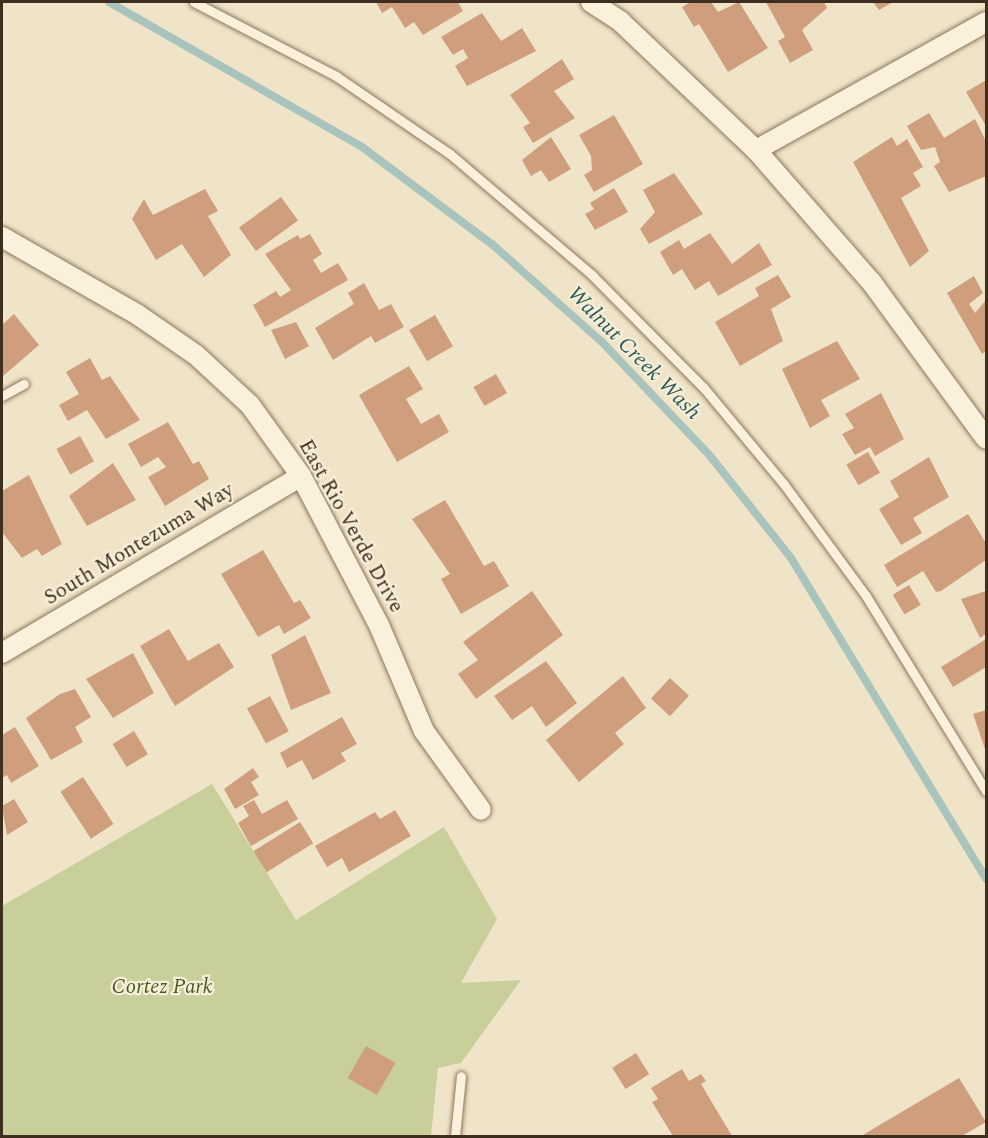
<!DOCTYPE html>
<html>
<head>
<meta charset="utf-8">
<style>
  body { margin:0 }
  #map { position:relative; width:988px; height:1138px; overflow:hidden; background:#f0e4c8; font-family:Spectral,serif }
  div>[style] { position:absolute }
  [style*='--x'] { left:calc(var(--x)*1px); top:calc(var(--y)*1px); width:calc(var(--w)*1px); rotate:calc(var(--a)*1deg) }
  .green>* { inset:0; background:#c9cf9b }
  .stream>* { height:8px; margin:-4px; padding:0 4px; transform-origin:4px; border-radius:4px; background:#a9c4bc }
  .building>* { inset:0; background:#cf9f7d; transform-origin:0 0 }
  .roads { filter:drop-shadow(0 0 2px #8d765c) drop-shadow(0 0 2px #8d765c) }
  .lane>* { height:9px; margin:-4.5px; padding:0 4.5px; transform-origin:4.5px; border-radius:4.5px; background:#faf1dc }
  .street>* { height:20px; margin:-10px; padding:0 10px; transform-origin:10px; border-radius:10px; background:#faf1dc }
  span { translate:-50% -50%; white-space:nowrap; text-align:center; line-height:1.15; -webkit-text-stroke:4.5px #f7eed8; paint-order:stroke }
  .street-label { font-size:21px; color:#3d2e20 }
  .park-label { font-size:21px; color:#4d5a26; font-style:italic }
  .water-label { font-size:22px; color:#2f5d5a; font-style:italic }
  .frame { position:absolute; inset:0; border:3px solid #3d2e20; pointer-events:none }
</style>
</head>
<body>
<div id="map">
  <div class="green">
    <div style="clip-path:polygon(212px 784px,296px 920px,444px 827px,497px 919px,461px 983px,521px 980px,461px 1063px,438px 1068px,431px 1136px,2px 1136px,2px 906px)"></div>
  </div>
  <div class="stream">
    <div style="--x:109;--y:2;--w:292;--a:29.8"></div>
    <div style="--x:362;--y:147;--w:164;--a:36.8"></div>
    <div style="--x:493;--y:245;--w:146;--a:41.7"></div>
    <div style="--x:602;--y:342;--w:158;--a:46.5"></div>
    <div style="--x:711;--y:457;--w:129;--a:51.6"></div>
    <div style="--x:791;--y:558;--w:376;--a:58.7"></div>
  </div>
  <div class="building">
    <div style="clip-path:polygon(376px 2px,458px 2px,463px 11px,423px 35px,414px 22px,405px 28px,392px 7px,382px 13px)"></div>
    <div style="clip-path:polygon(691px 2px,711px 2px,718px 12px,739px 2px,768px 48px,728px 72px,699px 24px,694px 27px,682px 7px)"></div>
    <div style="clip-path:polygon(766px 2px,824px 2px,827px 8px,802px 30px,813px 50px,790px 63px,778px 41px,785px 37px)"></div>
    <div style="clip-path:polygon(873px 2px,893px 2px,879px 10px)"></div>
    <div style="clip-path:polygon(482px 13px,501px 41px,522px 28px,536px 51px,467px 86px,455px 66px,468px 58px,463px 49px,453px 55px,441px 37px)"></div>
    <div style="clip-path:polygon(562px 59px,574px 79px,554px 91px,575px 118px,533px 143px,523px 127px,530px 123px,510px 95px)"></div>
    <div style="clip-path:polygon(986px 80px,986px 126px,966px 92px)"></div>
    <div style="clip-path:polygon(929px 113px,944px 138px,975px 119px,986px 141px,986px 176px,949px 192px,934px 166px,940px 162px,935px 147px,921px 150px,907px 126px)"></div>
    <div style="clip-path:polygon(614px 115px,643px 164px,594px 192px,584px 175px,592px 170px,591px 156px,579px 135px)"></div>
    <div style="clip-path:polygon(551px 137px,571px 169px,549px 182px,541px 170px,531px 176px,522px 160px)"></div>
    <div style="clip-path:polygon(892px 137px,897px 146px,907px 139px,923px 167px,913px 173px,921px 186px,901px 198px,929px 251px,910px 267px,853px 162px)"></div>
    <div style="clip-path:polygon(674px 173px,703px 214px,649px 244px,640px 229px,655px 212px,643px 190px)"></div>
    <div style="clip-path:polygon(614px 188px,628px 212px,595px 230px,585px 214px,594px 209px,590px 203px)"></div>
    <div style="clip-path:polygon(205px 189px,218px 211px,208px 216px,231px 255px,204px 277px,182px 244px,156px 260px,132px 219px,144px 199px,153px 215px)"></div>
    <div style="left:281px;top:197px;width:29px;height:52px;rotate:54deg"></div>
    <div style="clip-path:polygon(710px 233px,732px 264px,759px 243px,772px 265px,718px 296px,709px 281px,695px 290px,682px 269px,673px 275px,660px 252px,679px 240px,684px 249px)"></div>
    <div style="clip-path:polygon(310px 234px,322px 254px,313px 260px,321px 273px,338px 263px,348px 280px,265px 327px,253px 305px,276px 291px,280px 297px,291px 290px,265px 254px,298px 235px,300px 239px)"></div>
    <div style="clip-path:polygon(778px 275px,791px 297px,771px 309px,783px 341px,740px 366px,715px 322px,759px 296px,755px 288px)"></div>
    <div style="clip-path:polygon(974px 276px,983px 293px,969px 304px,975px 313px,986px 300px,986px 351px,982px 354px,947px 293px)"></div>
    <div style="clip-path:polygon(364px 283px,379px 310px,391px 304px,404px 327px,375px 343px,371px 336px,333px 360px,315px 328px,354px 304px,348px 293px)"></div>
    <div style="clip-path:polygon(14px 314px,39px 345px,2px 377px,2px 325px)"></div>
    <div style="left:435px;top:315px;width:36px;height:30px;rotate:60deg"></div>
    <div style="clip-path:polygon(296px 322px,309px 346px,285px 359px,271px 330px)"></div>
    <div style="clip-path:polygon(837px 341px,860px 379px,821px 400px,830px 416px,810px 428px,782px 369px)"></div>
    <div style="clip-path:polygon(90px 358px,102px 380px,110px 376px,140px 420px,106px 439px,87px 410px,68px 421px,59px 405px,79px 394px,66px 372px)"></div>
    <div style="clip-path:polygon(409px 366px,423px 389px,406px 399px,421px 424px,439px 414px,449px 432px,397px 462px,359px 395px)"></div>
    <div style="left:496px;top:374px;width:22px;height:26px;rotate:60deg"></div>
    <div style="clip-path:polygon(881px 393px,904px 439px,875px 456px,870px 447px,855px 455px,842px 434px,854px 428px,845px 414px)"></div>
    <div style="clip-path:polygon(168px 422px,193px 464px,199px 461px,209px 479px,165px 506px,148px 477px,166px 467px,158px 457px,141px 467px,128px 444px)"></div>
    <div style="left:80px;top:436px;width:29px;height:27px;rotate:61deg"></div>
    <div style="left:868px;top:452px;width:24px;height:25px;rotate:60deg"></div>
    <div style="clip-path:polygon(929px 457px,949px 497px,913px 518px,922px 533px,901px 545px,879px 509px,899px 497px,890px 481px)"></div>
    <div style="clip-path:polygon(113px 463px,136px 500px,87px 526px,69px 496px)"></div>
    <div style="clip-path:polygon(29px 475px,62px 544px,42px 556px,37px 549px,22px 558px,2px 532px,2px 491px)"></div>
    <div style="clip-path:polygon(445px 500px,484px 566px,494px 561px,509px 586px,461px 614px,441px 579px,450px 574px,412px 519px)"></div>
    <div style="clip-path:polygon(968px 514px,986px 543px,986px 560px,941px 591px,936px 592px,923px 571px,897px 587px,884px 565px)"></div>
    <div style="clip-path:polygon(263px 550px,294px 603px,300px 600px,311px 618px,284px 634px,279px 625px,258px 637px,221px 574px)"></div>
    <div style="left:909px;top:585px;width:23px;height:19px;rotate:59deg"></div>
    <div style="clip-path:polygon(532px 591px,563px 635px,476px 699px,458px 674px,478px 660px,463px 642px)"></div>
    <div style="clip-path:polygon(986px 591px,986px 634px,980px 638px,961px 599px)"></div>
    <div style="clip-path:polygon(169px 629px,188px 661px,219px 643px,234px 667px,175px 706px,140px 646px)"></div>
    <div style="clip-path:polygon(305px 635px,331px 693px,291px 710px,271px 655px)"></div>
    <div style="clip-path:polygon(986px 639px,986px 667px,953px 687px,941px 667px)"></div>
    <div style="clip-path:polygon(133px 653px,154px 693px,113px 718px,86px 679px)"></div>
    <div style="clip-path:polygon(546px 661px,577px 703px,546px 727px,532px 706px,512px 720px,494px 696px)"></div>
    <div style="clip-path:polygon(623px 676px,646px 708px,615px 733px,624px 744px,579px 782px,546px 740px)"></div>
    <div style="left:670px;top:678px;width:26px;height:28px;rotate:43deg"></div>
    <div style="clip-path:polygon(75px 689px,91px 717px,75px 727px,83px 742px,51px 760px,26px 718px,60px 694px)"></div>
    <div style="left:270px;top:696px;width:40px;height:26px;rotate:62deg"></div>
    <div style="clip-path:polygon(986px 710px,986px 752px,973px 714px)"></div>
    <div style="clip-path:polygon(342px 717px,357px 744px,341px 753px,346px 761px,313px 780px,302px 760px,287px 768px,280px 753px)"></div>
    <div style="clip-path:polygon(15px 727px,39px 766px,11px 783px,7px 775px,2px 778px,2px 735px)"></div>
    <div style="left:134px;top:731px;width:27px;height:25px;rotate:59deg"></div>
    <div style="clip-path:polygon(253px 768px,259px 777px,251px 782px,259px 795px,235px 809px,224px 789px)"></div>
    <div style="left:83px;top:777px;width:56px;height:27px;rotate:57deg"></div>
    <div style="clip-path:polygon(14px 799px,28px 822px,7px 835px,2px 806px)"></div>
    <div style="clip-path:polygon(254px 800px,262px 814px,287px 800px,298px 819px,251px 846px,238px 823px,249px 816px,243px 806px)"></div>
    <div style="clip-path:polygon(395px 810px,411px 836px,349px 872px,342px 858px,327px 867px,315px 846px,375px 812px,380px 819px)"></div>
    <div style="left:300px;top:822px;width:25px;height:55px;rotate:58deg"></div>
    <div style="left:366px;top:1046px;width:34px;height:37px;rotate:30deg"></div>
    <div style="left:636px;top:1053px;width:25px;height:28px;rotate:58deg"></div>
    <div style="clip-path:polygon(682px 1069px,689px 1081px,701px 1074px,706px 1081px,701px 1084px,732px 1136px,673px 1136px,652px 1102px,658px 1099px,651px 1088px)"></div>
    <div style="clip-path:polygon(959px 1078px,986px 1122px,962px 1136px,861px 1136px)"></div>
  </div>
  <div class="roads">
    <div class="lane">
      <div style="--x:194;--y:2;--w:160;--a:27.5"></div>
      <div style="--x:336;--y:76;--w:138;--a:34.4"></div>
      <div style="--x:450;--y:154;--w:187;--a:40.4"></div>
      <div style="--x:592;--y:275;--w:159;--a:45.3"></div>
      <div style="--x:704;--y:388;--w:124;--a:50.3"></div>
      <div style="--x:783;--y:483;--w:140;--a:53.7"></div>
      <div style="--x:866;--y:596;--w:229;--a:58.4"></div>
      <div style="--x:2;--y:396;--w:25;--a:-29"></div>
      <div style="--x:455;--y:1136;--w:60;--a:-84.3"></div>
    </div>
    <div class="street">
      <div style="--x:591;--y:2;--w:35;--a:33"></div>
      <div style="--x:620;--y:21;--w:187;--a:43.5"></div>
      <div style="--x:756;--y:150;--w:176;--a:48.9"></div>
      <div style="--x:872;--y:283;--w:193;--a:53.8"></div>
      <div style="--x:756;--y:150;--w:263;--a:-29.1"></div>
      <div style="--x:2;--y:237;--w:157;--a:29.8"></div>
      <div style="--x:138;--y:315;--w:70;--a:34.6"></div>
      <div style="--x:196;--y:355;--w:74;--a:42.8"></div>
      <div style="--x:250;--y:405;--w:87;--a:54.3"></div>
      <div style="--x:301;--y:476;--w:168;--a:62.4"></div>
      <div style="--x:379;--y:625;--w:115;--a:67"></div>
      <div style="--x:424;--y:731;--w:97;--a:54.2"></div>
      <div style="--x:2;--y:653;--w:347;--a:-30.6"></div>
    </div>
  </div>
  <div class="street-label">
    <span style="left:351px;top:526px;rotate:61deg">East Rio Verde Drive</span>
    <span style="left:139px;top:544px;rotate:-31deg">South Montezuma Way</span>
  </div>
  <div class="park-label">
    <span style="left:162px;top:987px">Cortez Park</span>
  </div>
  <div class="water-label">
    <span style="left:634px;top:353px;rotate:45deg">Walnut Creek Wash</span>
  </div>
  <div class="frame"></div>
</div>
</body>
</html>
